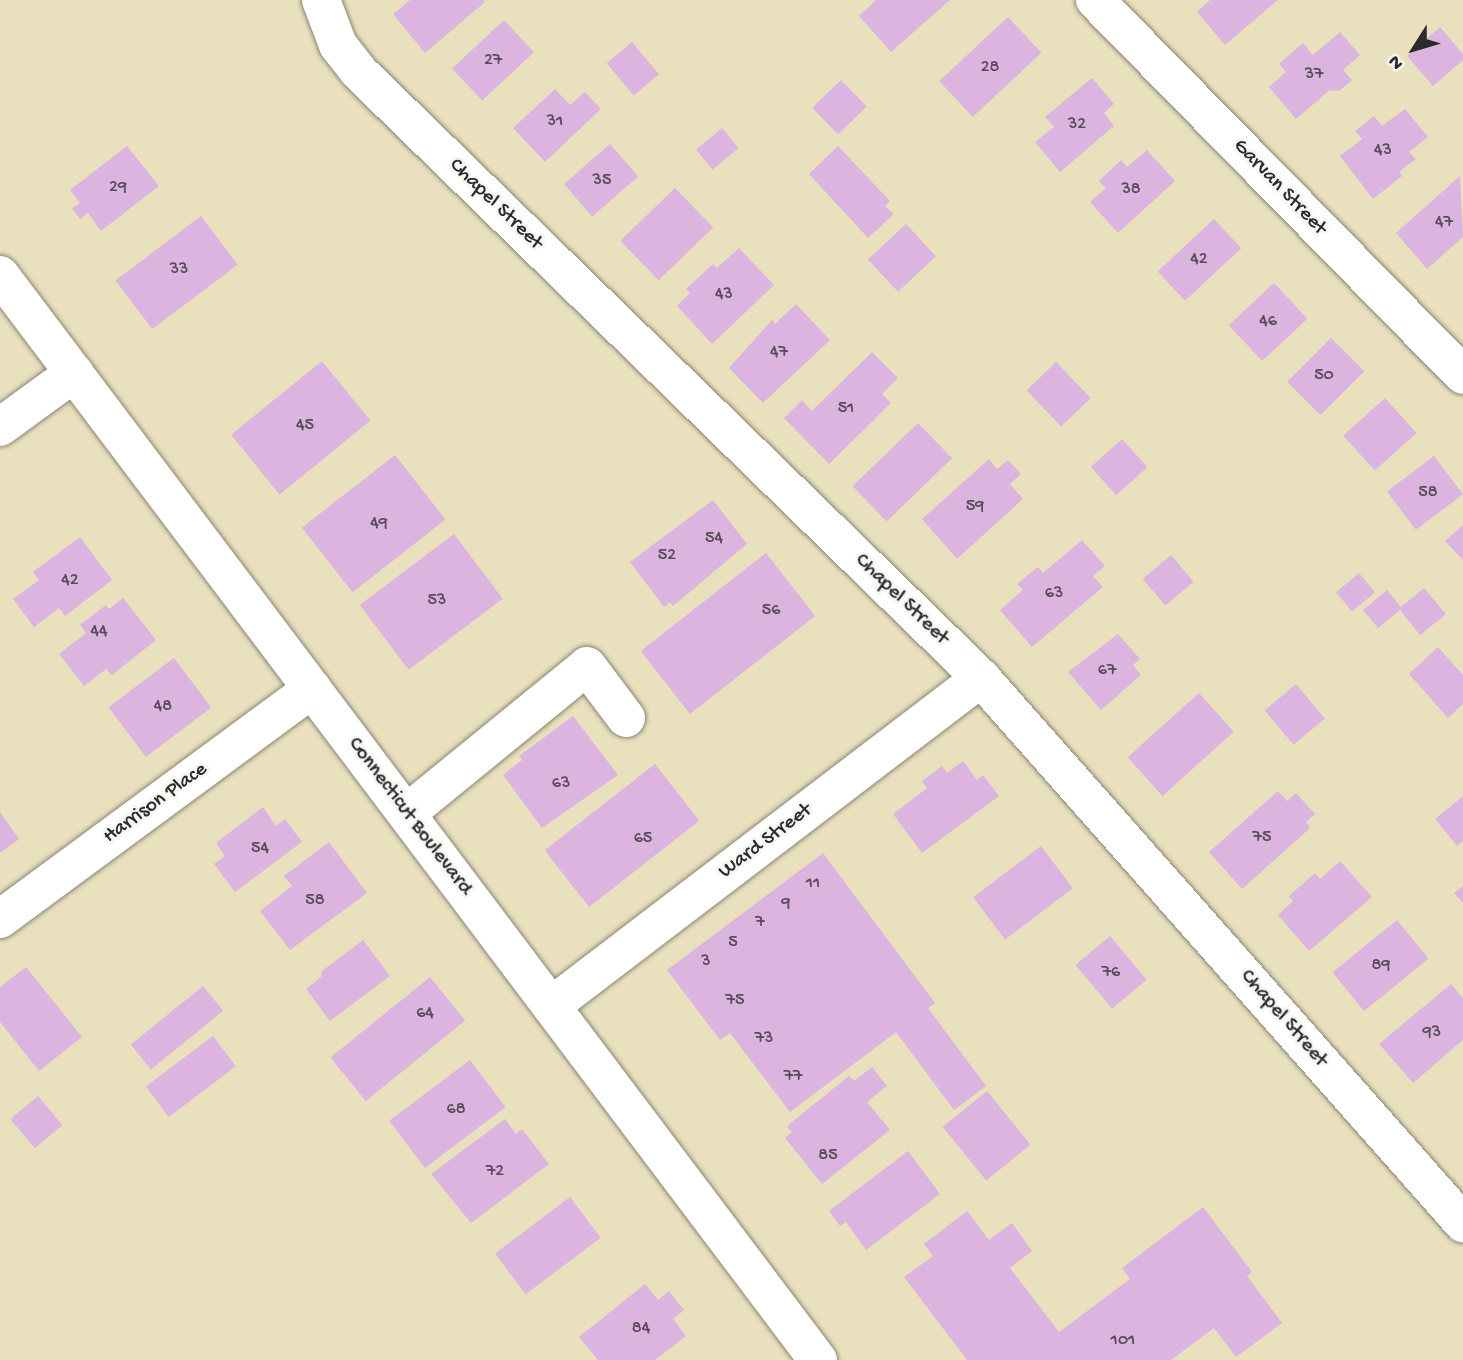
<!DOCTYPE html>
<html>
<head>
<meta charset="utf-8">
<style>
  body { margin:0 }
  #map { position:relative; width:1463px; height:1360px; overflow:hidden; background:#e9e0be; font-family:"Gochi Hand",sans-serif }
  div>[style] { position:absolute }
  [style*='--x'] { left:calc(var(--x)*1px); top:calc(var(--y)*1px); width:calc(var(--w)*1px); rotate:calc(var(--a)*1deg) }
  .building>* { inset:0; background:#dcb4e0; transform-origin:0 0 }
  .roads { filter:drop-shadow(0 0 2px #8a8674) drop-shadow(0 0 2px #8a8674) }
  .minor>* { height:38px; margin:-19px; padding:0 19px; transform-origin:19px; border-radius:19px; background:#fff }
  .major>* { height:38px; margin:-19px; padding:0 19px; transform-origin:19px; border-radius:19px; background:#fff }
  span { translate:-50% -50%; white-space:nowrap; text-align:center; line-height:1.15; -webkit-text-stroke:6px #f6f6f2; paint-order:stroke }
  .number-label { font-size:18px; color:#574d58 }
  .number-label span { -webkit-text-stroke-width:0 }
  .street-label { font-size:21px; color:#2b2b2b }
  .north { position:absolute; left:1379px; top:14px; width:70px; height:70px; -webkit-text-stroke:5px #f6f6f2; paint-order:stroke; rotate:233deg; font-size:19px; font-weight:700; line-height:28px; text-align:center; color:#2b2b2b }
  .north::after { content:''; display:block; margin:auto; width:24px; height:32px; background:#2b2b2b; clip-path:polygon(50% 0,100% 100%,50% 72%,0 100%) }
</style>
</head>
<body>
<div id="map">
  <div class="building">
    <div style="clip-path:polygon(410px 0,483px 0,485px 2px,425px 53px,393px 14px)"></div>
    <div style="clip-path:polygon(876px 0,950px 0,891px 52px,859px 16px)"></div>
    <div style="clip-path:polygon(1210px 0,1278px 0,1225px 45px,1197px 12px)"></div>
    <div style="left:1008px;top:17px;width:49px;height:94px;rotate:47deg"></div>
    <div style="left:504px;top:20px;width:44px;height:71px;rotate:47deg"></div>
    <div style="clip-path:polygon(1440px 27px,1463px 54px,1463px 60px,1433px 86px,1407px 56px)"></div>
    <div style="clip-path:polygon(1340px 32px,1360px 55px,1343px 70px,1352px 80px,1339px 91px,1330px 90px,1296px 119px,1269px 87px,1286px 72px,1279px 64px,1303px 43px,1313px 55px)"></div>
    <div style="left:632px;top:42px;width:42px;height:33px;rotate:50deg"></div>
    <div style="clip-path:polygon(1092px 78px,1114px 104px,1104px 113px,1114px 126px,1060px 172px,1035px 142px,1054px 127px,1045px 117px)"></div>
    <div style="left:841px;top:80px;width:37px;height:40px;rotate:46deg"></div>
    <div style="clip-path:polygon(555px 89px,570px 105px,585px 92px,601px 109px,545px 162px,513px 128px)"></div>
    <div style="clip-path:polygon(1405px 109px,1428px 137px,1409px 152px,1416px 159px,1399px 172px,1402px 176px,1373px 199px,1340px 156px,1362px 139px,1355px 131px,1374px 116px,1382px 126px)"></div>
    <div style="left:722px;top:128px;width:26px;height:34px;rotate:50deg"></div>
    <div style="left:610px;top:144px;width:43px;height:61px;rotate:49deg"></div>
    <div style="clip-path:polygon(127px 146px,159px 186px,101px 231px,88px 213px,80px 219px,72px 208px,80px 203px,70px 190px)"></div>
    <div style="clip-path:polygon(838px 146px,890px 201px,885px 206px,894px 214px,868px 238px,809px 174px)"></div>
    <div style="clip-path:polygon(1147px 150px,1175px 181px,1118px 233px,1090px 202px,1106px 188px,1099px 181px,1121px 160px,1127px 167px)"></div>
    <div style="clip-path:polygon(1460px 176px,1463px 237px,1427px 269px,1396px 233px)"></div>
    <div style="left:675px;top:188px;width:55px;height:76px;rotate:46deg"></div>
    <div style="left:201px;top:216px;width:61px;height:107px;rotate:53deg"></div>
    <div style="left:1214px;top:219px;width:40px;height:77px;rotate:47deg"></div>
    <div style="left:906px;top:224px;width:44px;height:52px;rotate:47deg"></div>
    <div style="clip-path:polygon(739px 248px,774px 285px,712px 344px,677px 306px,690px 293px,686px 289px,713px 264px,717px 268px)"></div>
    <div style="left:1274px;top:283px;width:49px;height:62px;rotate:47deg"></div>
    <div style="clip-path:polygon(796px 304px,830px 340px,763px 403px,729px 368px,772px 320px,775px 324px)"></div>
    <div style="left:1331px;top:338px;width:47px;height:62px;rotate:45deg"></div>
    <div style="clip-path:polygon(872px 352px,898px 378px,882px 394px,891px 403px,829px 464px,784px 418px,802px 400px,812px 411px)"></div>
    <div style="left:322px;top:361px;width:77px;height:117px;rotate:51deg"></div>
    <div style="left:1056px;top:362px;width:50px;height:41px;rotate:46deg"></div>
    <div style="left:1385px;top:398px;width:47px;height:56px;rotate:48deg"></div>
    <div style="left:918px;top:423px;width:49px;height:91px;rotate:46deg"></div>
    <div style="left:1122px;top:439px;width:38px;height:42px;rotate:48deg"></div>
    <div style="left:395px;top:455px;width:82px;height:118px;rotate:52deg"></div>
    <div style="left:1434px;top:456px;width:48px;height:59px;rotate:53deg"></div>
    <div style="clip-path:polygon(989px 459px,997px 469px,1008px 460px,1021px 474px,1010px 484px,1023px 499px,957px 559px,922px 519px)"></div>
    <div style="clip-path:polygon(713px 500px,747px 544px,673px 606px,670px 602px,664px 607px,630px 562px)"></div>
    <div style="clip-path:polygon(1463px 525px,1463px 560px,1445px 541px)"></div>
    <div style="left:454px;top:534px;width:81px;height:118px;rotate:53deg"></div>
    <div style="clip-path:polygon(80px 537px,112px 580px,65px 616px,59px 608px,34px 627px,13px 599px,39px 580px,33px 572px)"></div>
    <div style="clip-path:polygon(1082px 540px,1105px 566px,1093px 576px,1103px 587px,1032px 647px,1000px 610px,1023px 590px,1017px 584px,1038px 567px,1043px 573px)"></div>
    <div style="left:766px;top:553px;width:80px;height:159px;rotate:52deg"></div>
    <div style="left:1171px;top:555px;width:35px;height:37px;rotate:50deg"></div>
    <div style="left:1359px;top:573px;width:25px;height:30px;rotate:50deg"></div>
    <div style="clip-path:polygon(1424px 588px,1446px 614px,1420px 635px,1400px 610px,1378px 628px,1363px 610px,1387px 590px,1401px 607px)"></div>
    <div style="clip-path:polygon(123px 598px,156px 640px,112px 675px,106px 669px,84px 686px,59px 654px,86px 633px,80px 625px,106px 605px,109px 609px)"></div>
    <div style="clip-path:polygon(1118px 634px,1140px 659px,1133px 665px,1141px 675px,1101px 710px,1068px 672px)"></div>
    <div style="clip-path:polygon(1438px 647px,1463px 675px,1463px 704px,1448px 718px,1409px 674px)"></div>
    <div style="left:174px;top:658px;width:62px;height:82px;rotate:53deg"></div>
    <div style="left:1296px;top:684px;width:45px;height:41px;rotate:50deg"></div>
    <div style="left:1199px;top:693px;width:52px;height:96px;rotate:48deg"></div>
    <div style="clip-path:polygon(573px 716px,618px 775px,542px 828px,503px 775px,522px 760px,519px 756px)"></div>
    <div style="clip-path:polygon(963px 761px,977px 780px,983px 775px,999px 796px,922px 853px,893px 814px,927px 788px,922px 781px,942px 766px,947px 773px)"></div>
    <div style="left:655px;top:764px;width:72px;height:140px;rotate:52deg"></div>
    <div style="clip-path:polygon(1278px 791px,1287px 801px,1296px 793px,1315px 814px,1306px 822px,1310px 828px,1242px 889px,1209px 852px)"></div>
    <div style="clip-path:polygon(1463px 796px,1463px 841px,1457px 846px,1435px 819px)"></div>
    <div style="clip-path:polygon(263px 807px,276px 826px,285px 819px,302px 842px,235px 892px,214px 864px,225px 856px,216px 843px)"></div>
    <div style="clip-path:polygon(0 812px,19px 839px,0 853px)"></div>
    <div style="clip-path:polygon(329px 842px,367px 893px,290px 950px,260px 911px,292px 886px,284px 876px)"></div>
    <div style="left:1041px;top:846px;width:53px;height:85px;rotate:53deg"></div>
    <div style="clip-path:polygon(823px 853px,935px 1003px,928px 1008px,986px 1086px,954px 1110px,896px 1032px,790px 1112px,730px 1033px,720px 1040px,667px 970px)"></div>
    <div style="clip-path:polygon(1340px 861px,1372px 897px,1309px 951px,1278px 915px,1293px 901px,1289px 896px,1315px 873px,1320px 879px)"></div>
    <div style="clip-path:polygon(1463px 886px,1463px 903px,1454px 893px)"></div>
    <div style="left:1397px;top:920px;width:50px;height:83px;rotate:51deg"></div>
    <div style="left:1110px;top:936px;width:57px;height:45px;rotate:50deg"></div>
    <div style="clip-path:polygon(363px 940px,390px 976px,330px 1021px,306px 989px,321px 977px,322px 971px)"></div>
    <div style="clip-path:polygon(26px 967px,82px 1037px,39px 1071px,0 1022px,0 987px)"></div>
    <div style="left:430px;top:977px;width:56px;height:128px;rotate:51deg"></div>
    <div style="clip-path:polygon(1451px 984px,1463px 998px,1463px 1040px,1413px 1083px,1379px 1044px)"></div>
    <div style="left:203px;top:986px;width:32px;height:93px;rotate:51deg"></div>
    <div style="left:213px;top:1036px;width:38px;height:84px;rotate:53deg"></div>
    <div style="left:470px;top:1060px;width:59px;height:101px;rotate:53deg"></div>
    <div style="clip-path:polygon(872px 1067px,887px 1086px,867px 1102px,890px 1130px,822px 1184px,785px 1138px,792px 1132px,787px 1126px,849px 1076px,854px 1081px)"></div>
    <div style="left:987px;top:1091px;width:69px;height:57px;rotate:51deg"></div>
    <div style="left:38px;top:1096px;width:38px;height:36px;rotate:50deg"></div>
    <div style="clip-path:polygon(505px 1119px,516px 1134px,522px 1129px,549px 1164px,471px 1223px,431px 1174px)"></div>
    <div style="clip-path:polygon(908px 1151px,940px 1194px,866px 1250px,846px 1222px,840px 1226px,829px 1211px)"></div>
    <div style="left:570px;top:1197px;width:51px;height:94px;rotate:53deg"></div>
    <div style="clip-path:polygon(1203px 1207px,1252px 1272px,1247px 1276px,1282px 1323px,1236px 1357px,1214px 1328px,1171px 1360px,967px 1360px,904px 1277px,933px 1256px,924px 1244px,967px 1211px,989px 1240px,1012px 1223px,1032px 1251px,1010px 1268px,1059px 1332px,1130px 1279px,1122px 1268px)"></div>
    <div style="clip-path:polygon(645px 1284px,658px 1300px,669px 1291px,684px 1310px,673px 1319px,686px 1336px,655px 1360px,598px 1360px,579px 1337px)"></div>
  </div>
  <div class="roads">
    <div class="minor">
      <div style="--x:321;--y:0;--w:48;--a:69.3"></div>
      <div style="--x:338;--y:45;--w:33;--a:52"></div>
      <div style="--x:358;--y:71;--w:870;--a:44.25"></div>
      <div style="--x:981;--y:678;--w:728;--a:48.51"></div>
      <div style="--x:1095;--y:0;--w:525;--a:45.54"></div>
      <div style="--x:0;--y:427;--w:92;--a:-36.1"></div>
      <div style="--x:407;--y:813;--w:232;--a:-39.2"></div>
      <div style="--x:587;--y:666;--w:65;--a:53.1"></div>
      <div style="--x:0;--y:919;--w:388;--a:-36.4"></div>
      <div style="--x:551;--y:1006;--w:541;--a:-37.34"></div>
    </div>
    <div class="major">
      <div style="--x:0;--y:275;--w:1359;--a:52.99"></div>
    </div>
  </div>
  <div class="number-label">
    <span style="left:493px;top:61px">27</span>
    <span style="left:990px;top:68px">28</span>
    <span style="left:1314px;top:75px">37</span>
    <span style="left:555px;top:122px">31</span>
    <span style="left:1077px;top:125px">32</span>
    <span style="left:1383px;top:151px">43</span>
    <span style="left:602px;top:181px">35</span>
    <span style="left:118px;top:188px">29</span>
    <span style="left:1131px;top:190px">38</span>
    <span style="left:1444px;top:223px">47</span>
    <span style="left:1199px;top:260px">42</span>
    <span style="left:179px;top:270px">33</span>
    <span style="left:724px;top:295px">43</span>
    <span style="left:1268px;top:322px">46</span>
    <span style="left:779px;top:353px">47</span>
    <span style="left:1324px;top:376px">50</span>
    <span style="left:846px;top:409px">51</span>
    <span style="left:305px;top:426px">45</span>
    <span style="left:1428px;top:493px">58</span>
    <span style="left:975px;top:507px">59</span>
    <span style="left:379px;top:524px">49</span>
    <span style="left:714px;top:539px">54</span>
    <span style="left:667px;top:556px">52</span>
    <span style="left:70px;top:581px">42</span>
    <span style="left:1054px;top:594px">63</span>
    <span style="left:437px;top:601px">53</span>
    <span style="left:771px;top:611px">56</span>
    <span style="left:99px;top:632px">44</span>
    <span style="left:1107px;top:671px">67</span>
    <span style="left:163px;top:707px">48</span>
    <span style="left:561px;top:784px">63</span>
    <span style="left:1262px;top:838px">75</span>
    <span style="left:643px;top:839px">65</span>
    <span style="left:260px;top:849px">54</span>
    <span style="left:813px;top:884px">11</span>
    <span style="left:315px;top:901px">58</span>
    <span style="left:786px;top:904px">9</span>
    <span style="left:760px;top:923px">7</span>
    <span style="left:733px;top:943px">5</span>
    <span style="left:706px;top:962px">3</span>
    <span style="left:1381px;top:966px">89</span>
    <span style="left:1111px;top:973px">76</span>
    <span style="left:735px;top:1001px">75</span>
    <span style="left:425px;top:1014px">64</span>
    <span style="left:1432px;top:1033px">93</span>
    <span style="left:764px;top:1039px">73</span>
    <span style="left:793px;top:1077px">77</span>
    <span style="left:456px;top:1110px">68</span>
    <span style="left:828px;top:1156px">85</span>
    <span style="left:495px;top:1172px">72</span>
    <span style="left:641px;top:1329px">84</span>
    <span style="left:1123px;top:1341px">101</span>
  </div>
  <div class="street-label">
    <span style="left:1279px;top:188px;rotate:46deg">Garvan Street</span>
    <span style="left:495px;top:205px;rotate:44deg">Chapel Street</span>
    <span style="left:901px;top:600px;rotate:44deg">Chapel Street</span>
    <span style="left:156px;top:804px;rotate:-36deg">Harrison Place</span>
    <span style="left:409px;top:817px;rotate:53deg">Connecticut Boulevard</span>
    <span style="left:766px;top:842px;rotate:-37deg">Ward Street</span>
    <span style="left:1283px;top:1019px;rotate:49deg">Chapel Street</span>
  </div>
  <div class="north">N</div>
</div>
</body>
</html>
